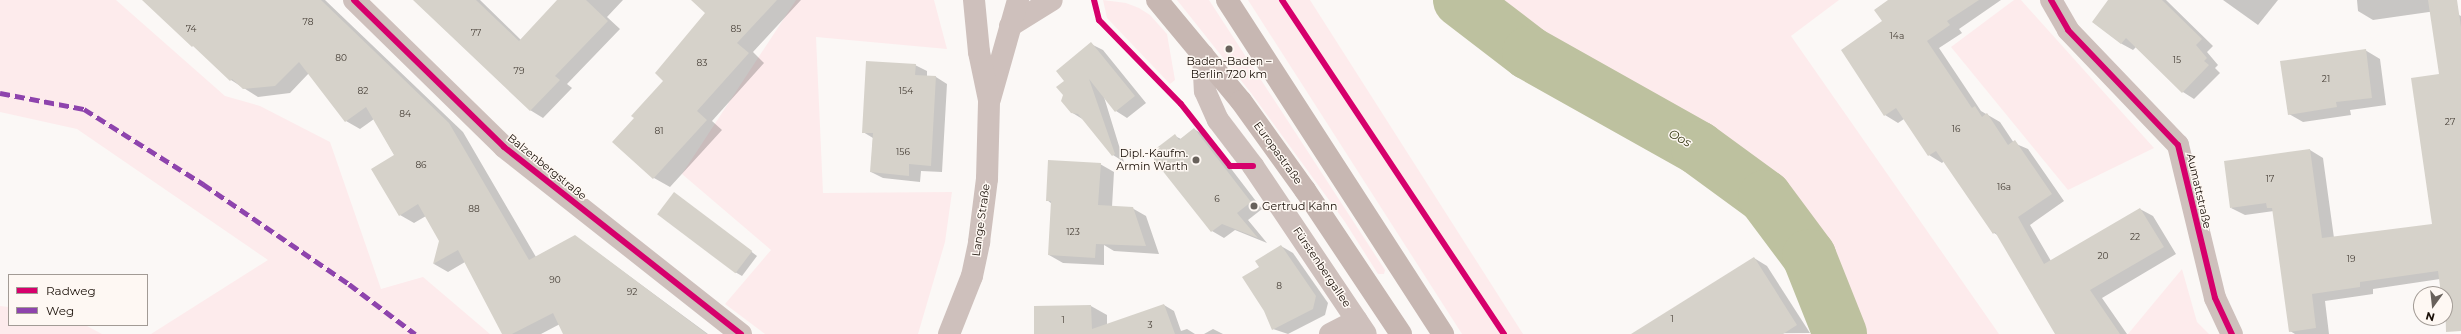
<!DOCTYPE html>
<html>
<head>
<meta charset="utf-8">
<style>
  body { margin:0 }
  #map { position:relative; width:2461px; height:334px; overflow:hidden; background:#fbf8f6; font-family:Montserrat,sans-serif }
  div>[style] { position:absolute }
  [style*='--x'] { left:calc(var(--x)*1px); top:calc(var(--y)*1px); width:calc(var(--w)*1px); rotate:calc(var(--a)*1deg) }
  .green>* { inset:0; background:#fdebec }
  .shadow>* { inset:0; background:#0003 }
  .river>* { height:54px; margin:-27px; padding:0 27px; transform-origin:27px; border-radius:27px; background:#bdc19f }
  .building>* { inset:0; background:#d6d2ca; transform-origin:0 0 }
  .minor>* { height:22px; margin:-11px; padding:0 11px; transform-origin:11px; border-radius:11px; background:#cec0bc }
  .tertiary>* { height:22px; margin:-11px; padding:0 11px; transform-origin:11px; border-radius:11px; background:#cec0bc }
  .primary>* { height:22px; margin:-11px; padding:0 11px; transform-origin:11px; border-radius:11px; background:#c7b7b2 }
  .quiet>* { height:5px; margin-top:-2.5px; transform-origin:0; background:repeating-linear-gradient(90deg,#8e44ad 0 10px,transparent 0 15px) }
  .cycleway>* { height:6px; margin:-3px; padding:0 3px; transform-origin:3px; border-radius:3px; background:#d6006c }
  .dots>* { width:11px; height:11px; translate:-50% -50%; box-sizing:border-box; border:2px solid #fef8f3; border-radius:50% }
  span { translate:-50% -50%; white-space:nowrap; text-align:center; line-height:1.15; -webkit-text-stroke:3px #fef8f3; paint-order:stroke }
  .number-label { font-size:9px; color:#484038 }
  .number-label span { -webkit-text-stroke-width:0 }
  .poi-label { font-size:11px; color:#190f07 }
  .right { translate:-100% -50%; text-align:right }
  .left { translate:0 -50%; text-align:left }
  .street-label { font-size:11px; color:#190f07 }
  .water-label { font-size:12px; color:#343711; font-style:italic }
  .legend { position:absolute; left:8px; top:274px; width:140px; height:52px; box-sizing:border-box; background:#fef8f3; border:1px solid #a29b95; margin:0; padding:5px 7px; list-style:none; font-size:12px; color:#190f07 }
  .legend li { display:flex; align-items:center; gap:8px; height:20px }
  .legend b { width:20px; border:1px solid #a29b95 }
  .north { position:absolute; left:2413px; top:286px; width:40px; height:40px; box-sizing:border-box; background:#fef8f3; border:1px solid #a29b95; border-radius:50%; rotate:195deg; font-size:11px; font-weight:700; line-height:16px; text-align:center; color:#190f07 }
  .north::after { content:''; display:block; margin:auto; width:14px; height:18px; background:#68615b; clip-path:polygon(50% 0,100% 100%,50% 72%,0 100%) }
</style>
</head>
<body>
<div id="map">
  <div class="green">
    <div style="clip-path:polygon(0 0,116px 0,225px 96px,260px 106px,330px 142px,381px 289px,423px 277px,490px 334px,151px 334px,268px 260px,77px 129px,0 112px)"></div>
    <div style="clip-path:polygon(796px 0,934px 0,947px 49px,816px 37px,823px 193px,952px 192px,945px 242px,918px 334px,765px 334px,725px 304px,771px 250px,682px 174px)"></div>
    <div style="clip-path:polygon(1103px 0,1126px 3px,1139px 8px,1150px 15px,1167px 34px,1175px 80px,1170px 84px,1107px 18px)"></div>
    <div style="clip-path:polygon(1177px 0,1209px 0,1385px 270px,1384px 274px,1378px 274px,1345px 222px,1251px 93px)"></div>
    <div style="clip-path:polygon(1248px 0,1310px 0,1523px 334px,1462px 334px)"></div>
    <div style="clip-path:polygon(1495px 0,1839px 0,1791px 36px,1999px 334px,1855px 334px,1841px 295px,1766px 177px,1653px 93px,1525px 24px)"></div>
    <div style="clip-path:polygon(2014px 0,2021px 0,2154px 148px,2068px 190px,1951px 47px)"></div>
    <div style="clip-path:polygon(2182px 269px,2197px 322px,2209px 334px,2128px 334px)"></div>
    <div style="clip-path:polygon(0 306px,9px 307px,9px 325px,85px 325px,102px 334px,0 334px)"></div>
  </div>
  <div class="shadow">
    <div style="clip-path:polygon(144px 0,325px 0,463px 132px,536px 257px,575px 236px,708px 334px,564px 334px,560px 324px,541px 334px,503px 334px,465px 262px,448px 272px,434px 264px,441px 241px,426px 216px,414px 223px,400px 215px,395px 156px,374px 119px,360px 129px,346px 121px,309px 73px,290px 93px,258px 97px,231px 80px)"></div>
    <div style="clip-path:polygon(414px 0,480px 0,521px 40px,559px 0,623px 0,607px 17px,620px 29px,567px 84px,572px 88px,543px 118px,530px 110px)"></div>
    <div style="clip-path:polygon(702px 0,801px 0,753px 52px,764px 63px,712px 121px,722px 130px,670px 187px,654px 178px,635px 118px,664px 81px,706px 13px)"></div>
    <div style="clip-path:polygon(1890px 0,2001px 0,1959px 29px,1962px 33px,1939px 48px,1981px 111px,2000px 122px,2014px 143px,2028px 149px,2064px 201px,2030px 225px,2051px 261px,2140px 209px,2153px 216px,2176px 254px,2102px 298px,2127px 334px,2056px 334px,1999px 236px,1994px 233px,1944px 161px,1942px 163px,1929px 155px,1904px 119px,1898px 123px,1885px 115px,1884px 21px)"></div>
    <div style="clip-path:polygon(2110px 0,2166px 0,2213px 46px,2207px 52px,2218px 65px,2215px 68px,2220px 73px,2194px 99px,2183px 92px,2136px 47px,2133px 50px,2122px 44px,2093px 22px)"></div>
    <div style="clip-path:polygon(2223px 0,2278px 0,2258px 25px)"></div>
    <div style="clip-path:polygon(2357px 0,2456px 0,2457px 8px,2373px 20px,2358px 11px)"></div>
    <div style="clip-path:polygon(2459px 15px,2461px 16px,2461px 300px,2455px 301px,2444px 294px,2440px 279px,2373px 289px,2373px 294px,2325px 301px,2329px 334px,2295px 334px,2290px 331px,2274px 211px,2245px 215px,2231px 208px,2310px 150px,2323px 158px,2334px 238px,2433px 225px,2440px 75px)"></div>
    <div style="clip-path:polygon(1091px 44px,1103px 50px,1146px 103px,1127px 118px,1116px 111px,1104px 97px,1124px 162px,1113px 155px,1084px 120px,1071px 112px,1064px 95px,1065px 81px)"></div>
    <div style="clip-path:polygon(2365px 50px,2380px 59px,2386px 105px,2350px 110px,2351px 115px,2303px 122px,2289px 114px)"></div>
    <div style="clip-path:polygon(915px 65px,927px 71px,927px 77px,936px 77px,947px 84px,942px 172px,921px 171px,920px 182px,883px 178px,871px 172px,873px 138px,863px 132px)"></div>
    <div style="clip-path:polygon(1194px 129px,1206px 136px,1262px 209px,1248px 220px,1267px 243px,1235px 230px,1224px 238px,1212px 231px,1155px 160px,1175px 136px,1181px 139px)"></div>
    <div style="clip-path:polygon(1100px 164px,1114px 172px,1112px 207px,1132px 208px,1146px 216px,1159px 254px,1114px 251px,1104px 245px,1104px 265px,1063px 263px,1049px 255px,1052px 204px,1047px 200px)"></div>
    <div style="clip-path:polygon(674px 193px,757px 256px,742px 276px,735px 272px)"></div>
    <div style="clip-path:polygon(1281px 246px,1293px 253px,1328px 303px,1325px 315px,1288px 334px,1273px 329px,1260px 267px)"></div>
    <div style="clip-path:polygon(1754px 258px,1767px 266px,1810px 333px,1634px 334px)"></div>
    <div style="clip-path:polygon(1164px 305px,1174px 311px,1181px 331px,1187px 329px,1195px 334px,1132px 334px)"></div>
    <div style="clip-path:polygon(1091px 306px,1107px 315px,1107px 334px,1035px 334px)"></div>
    <div style="clip-path:polygon(1213px 329px,1223px 334px,1204px 334px)"></div>
  </div>
  <div class="river">
    <div style="--x:1460;--y:0;--w:87;--a:37.5"></div>
    <div style="--x:1529;--y:53;--w:194;--a:29.3"></div>
    <div style="--x:1698;--y:148;--w:83;--a:36.2"></div>
    <div style="--x:1765;--y:197;--w:74;--a:53.3"></div>
    <div style="--x:1809;--y:256;--w:84;--a:68.3"></div>
  </div>
  <div class="building">
    <div style="clip-path:polygon(142px 0,321px 0,449px 123px,529px 260px,575px 235px,707px 334px,563px 334px,553px 313px,512px 334px,502px 334px,458px 250px,433px 264px,439px 241px,418px 204px,399px 216px,371px 169px,394px 155px,366px 107px,345px 122px,299px 62px,275px 86px,243px 89px,232px 79px,230px 81px,193px 46px,192px 47px)"></div>
    <div style="clip-path:polygon(413px 0,476px 0,519px 41px,557px 0,586px 0,608px 21px,555px 76px,560px 80px,530px 111px)"></div>
    <div style="clip-path:polygon(691px 0,777px 0,737px 43px,749px 53px,697px 111px,707px 120px,653px 179px,612px 142px,634px 118px,631px 116px,663px 81px,655px 73px,705px 13px)"></div>
    <div style="clip-path:polygon(1888px 0,1979px 0,1947px 21px,1950px 25px,1927px 41px,1972px 108px,1975px 106px,1982px 117px,1987px 113px,2008px 145px,2015px 140px,2052px 194px,2018px 217px,2044px 264px,2140px 208px,2164px 247px,2090px 290px,2120px 334px,2055px 334px,1995px 232px,1993px 234px,1936px 151px,1928px 156px,1896px 108px,1884px 116px,1841px 50px,1882px 21px,1874px 10px)"></div>
    <div style="clip-path:polygon(2108px 0,2162px 0,2202px 39px,2196px 45px,2207px 58px,2204px 61px,2209px 65px,2182px 93px,2126px 38px,2121px 44px,2092px 22px)"></div>
    <div style="clip-path:polygon(2428px 0,2457px 0,2461px 27px,2461px 331px,2446px 332px,2445px 294px,2441px 294px,2438px 271px,2360px 282px,2360px 287px,2312px 294px,2316px 328px,2289px 332px,2272px 208px,2267px 208px,2266px 203px,2230px 208px,2224px 161px,2310px 149px,2322px 238px,2432px 224px,2411px 78px,2439px 74px)"></div>
    <div style="clip-path:polygon(1091px 42px,1135px 96px,1115px 112px,1089px 79px,1115px 154px,1112px 156px,1078px 114px,1071px 113px,1061px 101px,1063px 95px,1056px 87px,1064px 81px,1056px 71px)"></div>
    <div style="clip-path:polygon(2366px 49px,2372px 98px,2336px 102px,2337px 107px,2288px 115px,2280px 61px)"></div>
    <div style="clip-path:polygon(866px 61px,916px 64px,915px 75px,936px 76px,931px 166px,909px 164px,909px 176px,870px 172px,873px 133px,862px 133px)"></div>
    <div style="clip-path:polygon(1194px 128px,1251px 202px,1237px 213px,1258px 238px,1222px 224px,1211px 232px,1154px 160px,1154px 150px,1175px 134px,1179px 140px)"></div>
    <div style="clip-path:polygon(1048px 160px,1101px 163px,1098px 205px,1133px 207px,1146px 246px,1096px 244px,1095px 258px,1048px 255px,1051px 201px,1046px 201px)"></div>
    <div style="left:674px;top:192px;width:98px;height:28px;rotate:37deg"></div>
    <div style="clip-path:polygon(1281px 245px,1316px 296px,1313px 309px,1272px 330px,1264px 311px,1242px 277px,1259px 267px,1255px 261px)"></div>
    <div style="clip-path:polygon(1754px 257px,1797px 325px,1783px 334px,1631px 334px)"></div>
    <div style="clip-path:polygon(1164px 304px,1175px 334px,1034px 334px,1034px 306px,1091px 305px,1092px 329px)"></div>
  </div>
  <div class="minor">
    <div style="--x:354;--y:0;--w:210;--a:44.4"></div>
    <div style="--x:504;--y:147;--w:302;--a:38.3"></div>
    <div style="--x:2051;--y:0;--w:34;--a:60"></div>
    <div style="--x:2068;--y:30;--w:159;--a:46.3"></div>
    <div style="--x:2178;--y:145;--w:157;--a:76.4"></div>
    <div style="--x:2215;--y:298;--w:40;--a:65"></div>
    <div style="--x:1203;--y:55;--w:36;--a:87"></div>
    <div style="--x:1205;--y:91;--w:32;--a:66"></div>
    <div style="--x:1218;--y:120;--w:58;--a:52.7"></div>
    <div style="--x:1253;--y:166;--w:202;--a:56.1"></div>
    <div style="--x:1330;--y:334;--w:30;--a:-27"></div>
  </div>
  <div class="tertiary">
    <div style="--x:1010;--y:26;--w:49;--a:-31.8"></div>
    <div style="--x:990;--y:99;--w:103;--a:-74.2"></div>
    <div style="--x:949;--y:334;--w:62;--a:-68.4"></div>
    <div style="--x:972;--y:276;--w:35;--a:-78"></div>
    <div style="--x:979;--y:242;--w:64;--a:-82.8"></div>
    <div style="--x:987;--y:179;--w:79;--a:-88.5"></div>
    <div style="--x:989;--y:100;--w:49;--a:-101.8"></div>
    <div style="--x:979;--y:52;--w:52;--a:-95.5"></div>
  </div>
  <div class="primary">
    <div style="--x:1157;--y:0;--w:131;--a:50.3"></div>
    <div style="--x:1241;--y:101;--w:110;--a:54.3"></div>
    <div style="--x:1305;--y:190;--w:173;--a:56.3"></div>
    <div style="--x:1227;--y:0;--w:398;--a:57.1"></div>
  </div>
  <div class="quiet">
    <div style="--x:0;--y:93;--w:86;--a:10.8"></div>
    <div style="--x:84;--y:109;--w:141;--a:32.2"></div>
    <div style="--x:203;--y:184;--w:177;--a:34.4"></div>
    <div style="--x:349;--y:284;--w:83;--a:37.1"></div>
  </div>
  <div class="cycleway">
    <div style="--x:354;--y:0;--w:210;--a:44.4"></div>
    <div style="--x:504;--y:147;--w:302;--a:38.3"></div>
    <div style="--x:1094;--y:0;--w:21;--a:76"></div>
    <div style="--x:1099;--y:20;--w:117;--a:45.7"></div>
    <div style="--x:1181;--y:104;--w:79;--a:51.7"></div>
    <div style="--x:1230;--y:166;--w:23;--a:0"></div>
    <div style="--x:1282;--y:0;--w:401;--a:56.4"></div>
    <div style="--x:2051;--y:0;--w:34;--a:60"></div>
    <div style="--x:2068;--y:30;--w:159;--a:46.3"></div>
    <div style="--x:2178;--y:145;--w:157;--a:76.4"></div>
    <div style="--x:2215;--y:298;--w:40;--a:65"></div>
  </div>
  <div class="dots">
    <div style="left:1229px;top:49px;background:#68615b"></div>
    <div style="left:1196px;top:160px;background:#68615b"></div>
    <div style="left:1254px;top:206px;background:#68615b"></div>
  </div>
  <div class="number-label">
    <span style="left:308px;top:22px">78</span>
    <span style="left:191px;top:29px">74</span>
    <span style="left:736px;top:29px">85</span>
    <span style="left:476px;top:33px">77</span>
    <span style="left:1897px;top:36px">14a</span>
    <span style="left:341px;top:58px">80</span>
    <span style="left:2177px;top:60px">15</span>
    <span style="left:702px;top:63px">83</span>
    <span style="left:519px;top:71px">79</span>
    <span style="left:2326px;top:79px">21</span>
    <span style="left:363px;top:91px">82</span>
    <span style="left:906px;top:91px">154</span>
    <span style="left:405px;top:114px">84</span>
    <span style="left:2450px;top:122px">27</span>
    <span style="left:1956px;top:129px">16</span>
    <span style="left:659px;top:131px">81</span>
    <span style="left:903px;top:152px">156</span>
    <span style="left:421px;top:165px">86</span>
    <span style="left:2270px;top:179px">17</span>
    <span style="left:2004px;top:187px">16a</span>
    <span style="left:1217px;top:199px">6</span>
    <span style="left:474px;top:209px">88</span>
    <span style="left:1073px;top:232px">123</span>
    <span style="left:2135px;top:237px">22</span>
    <span style="left:2103px;top:256px">20</span>
    <span style="left:2351px;top:259px">19</span>
    <span style="left:555px;top:280px">90</span>
    <span style="left:1279px;top:286px">8</span>
    <span style="left:632px;top:292px">92</span>
    <span style="left:1672px;top:319px">1</span>
    <span style="left:1063px;top:320px">1</span>
    <span style="left:1150px;top:325px">3</span>
  </div>
  <div class="poi-label">
    <span style="left:1229px;top:68px">Baden-Baden –<br>Berlin 720 km</span>
    <span class="right" style="left:1188px;top:160px">Dipl.-Kaufm.<br>Armin Warth</span>
    <span class="left" style="left:1262px;top:206px">Gertrud Kahn</span>
  </div>
  <div class="street-label">
    <span style="left:1278px;top:153px;rotate:54deg">Europastraße</span>
    <span style="left:547px;top:167px;rotate:39deg">Balzenbergstraße</span>
    <span style="left:2199px;top:191px;rotate:77deg">Aumattstraße</span>
    <span style="left:981px;top:220px;rotate:-82deg">Lange Straße</span>
    <span style="left:1322px;top:267px;rotate:56deg">Fürstenbergallee</span>
  </div>
  <div class="water-label">
    <span style="left:1680px;top:138px;rotate:29deg">Oos</span>
  </div>
  <ul class="legend">
  <li><b style="height:5px;background:#d6006c"></b>Radweg</li>
  <li><b style="height:5px;background:#8e44ad"></b>Weg</li>
  </ul>
  <div class="north">N</div>
</div>
</body>
</html>
